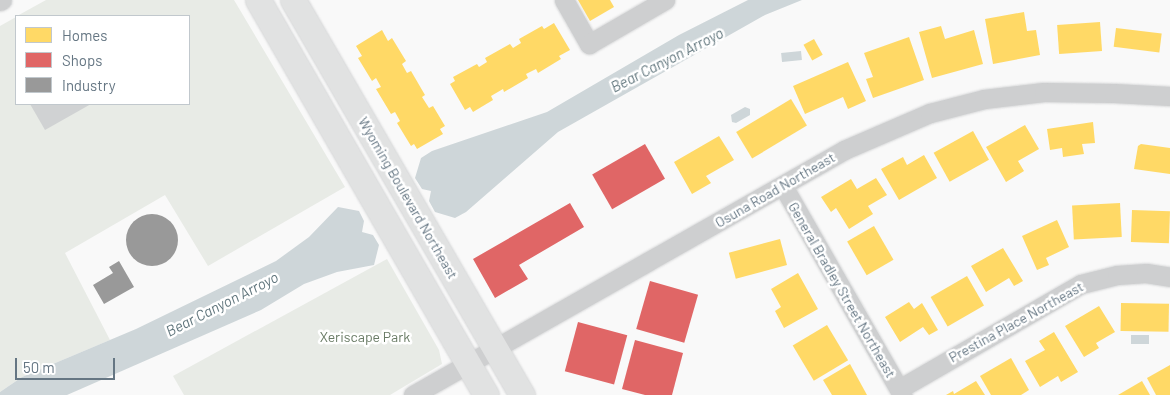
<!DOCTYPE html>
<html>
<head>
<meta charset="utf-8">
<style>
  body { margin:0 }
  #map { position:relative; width:1170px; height:395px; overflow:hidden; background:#f9f9f9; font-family:Barlow,sans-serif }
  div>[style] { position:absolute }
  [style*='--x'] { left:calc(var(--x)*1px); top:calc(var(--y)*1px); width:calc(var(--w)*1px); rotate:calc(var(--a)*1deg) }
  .green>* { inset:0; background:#e8ebe6 }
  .water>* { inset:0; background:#ced6d9; transform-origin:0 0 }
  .homes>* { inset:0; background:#ffd966; transform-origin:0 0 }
  .shops>* { inset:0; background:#e06666; transform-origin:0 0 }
  .industry>* { inset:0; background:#999 }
  .round { border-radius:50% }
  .building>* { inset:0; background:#d0d2d3 }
  .roads { filter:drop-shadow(0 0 1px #d5d6d7) drop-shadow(0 0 1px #d5d6d7) }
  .minor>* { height:19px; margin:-9.5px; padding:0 9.5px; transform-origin:9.5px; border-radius:9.5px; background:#cecfd0 }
  .major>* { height:25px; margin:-12.5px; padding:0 12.5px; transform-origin:12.5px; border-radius:12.5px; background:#e1e2e2 }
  span { translate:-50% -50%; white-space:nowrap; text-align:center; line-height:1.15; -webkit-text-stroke:5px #fff; paint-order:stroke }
  .street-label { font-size:14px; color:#657683 }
  .park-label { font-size:14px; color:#687a64 }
  .water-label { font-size:15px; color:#60757c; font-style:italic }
  .legend { position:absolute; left:15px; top:15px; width:175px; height:90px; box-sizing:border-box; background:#fff; border:1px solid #c1c8cd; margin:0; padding:6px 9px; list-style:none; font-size:15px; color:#657683 }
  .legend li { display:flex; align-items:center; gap:10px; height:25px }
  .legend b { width:25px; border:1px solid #c1c8cd }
  .scale { position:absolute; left:15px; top:358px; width:100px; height:22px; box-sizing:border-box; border:2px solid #657683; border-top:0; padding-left:6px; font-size:15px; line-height:18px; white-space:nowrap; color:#657683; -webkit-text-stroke:4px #fff; paint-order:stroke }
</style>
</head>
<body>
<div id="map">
  <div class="green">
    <div style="clip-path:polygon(46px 0,234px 0,345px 187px,208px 266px,165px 195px,65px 253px,110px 340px,22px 377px,0 392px,0 26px,16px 17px,16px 104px,189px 104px,189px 16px,17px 16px)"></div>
    <div style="clip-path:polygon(387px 259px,439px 350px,442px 364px,390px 395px,184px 395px,173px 376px)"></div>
  </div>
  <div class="water">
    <div style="clip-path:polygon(748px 0,802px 0,765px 15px,558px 132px,466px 212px,455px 218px,435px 212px,429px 201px,431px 191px,422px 189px,415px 178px,421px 158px,432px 151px,547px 112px,679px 35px)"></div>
    <div style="left:801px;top:51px;width:9px;height:20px;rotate:84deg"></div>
    <div style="clip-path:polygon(745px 107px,750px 109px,750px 115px,736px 123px,732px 122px,731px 115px)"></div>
    <div style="clip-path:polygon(338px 207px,359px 211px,364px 221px,362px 232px,373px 235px,379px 245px,374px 265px,337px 272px,304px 284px,261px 310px,67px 395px,0 395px,0 392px,22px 377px,136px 329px,276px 261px,309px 237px)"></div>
    <div style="left:1131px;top:335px;width:18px;height:9px"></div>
  </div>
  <div class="homes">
    <div style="clip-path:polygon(578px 0,610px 0,614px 7px,590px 21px)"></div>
    <div style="clip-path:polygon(1024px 12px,1027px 31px,1036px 30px,1040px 55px,993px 64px,985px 19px)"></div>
    <div style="left:1100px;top:22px;width:29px;height:43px;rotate:86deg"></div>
    <div style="clip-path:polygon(554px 23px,570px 50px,559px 56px,561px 59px,538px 73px,536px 69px,526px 74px,528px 78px,504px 92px,503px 89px,491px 96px,493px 100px,473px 112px,470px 107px,465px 110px,450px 84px,455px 81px,453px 77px,477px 64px,479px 67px,487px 62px,485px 58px,510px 44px,513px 48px,521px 43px,519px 39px,542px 26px,544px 29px)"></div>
    <div style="clip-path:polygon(941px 26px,945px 39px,974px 30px,983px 64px,932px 78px,919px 32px)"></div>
    <div style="left:1116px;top:28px;width:46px;height:19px;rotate:7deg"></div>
    <div style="clip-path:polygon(382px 30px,388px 41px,392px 38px,406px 61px,402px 64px,407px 73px,411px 71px,425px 95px,422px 97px,429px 108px,433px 106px,445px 126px,440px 129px,443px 134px,417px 149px,414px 144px,411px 146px,397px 123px,400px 121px,395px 112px,391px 114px,376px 89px,381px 87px,376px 78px,372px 81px,358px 58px,362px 56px,356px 46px)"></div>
    <div style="clip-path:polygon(909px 37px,924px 80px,873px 98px,866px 79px,873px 77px,864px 53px)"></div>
    <div style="left:814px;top:39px;width:18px;height:12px;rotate:61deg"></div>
    <div style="clip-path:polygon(848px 62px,866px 101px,848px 109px,843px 97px,805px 114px,793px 86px)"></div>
    <div style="left:791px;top:99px;width:31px;height:64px;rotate:59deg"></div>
    <div style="clip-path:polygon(1093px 122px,1095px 143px,1082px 144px,1084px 154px,1063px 157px,1062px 148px,1050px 150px,1047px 129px)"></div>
    <div style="clip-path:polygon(1025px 125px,1039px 149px,1018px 161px,1024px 171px,1006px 182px,986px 147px)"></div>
    <div style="left:973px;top:131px;width:33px;height:45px;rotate:61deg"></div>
    <div style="clip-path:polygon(719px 136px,734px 160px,706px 176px,711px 183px,692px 194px,674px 162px)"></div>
    <div style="clip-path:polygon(1141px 144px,1170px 148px,1170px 174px,1134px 169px,1138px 146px)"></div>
    <div style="clip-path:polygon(924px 155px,937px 178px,899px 200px,881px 169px,903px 157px,907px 165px)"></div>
    <div style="clip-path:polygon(876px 178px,887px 195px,868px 206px,873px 214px,849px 229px,836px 208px,831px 212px,821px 197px,851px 179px,857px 189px)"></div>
    <div style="left:1120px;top:203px;width:34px;height:48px;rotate:87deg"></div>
    <div style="left:1132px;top:210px;width:38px;height:32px;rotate:2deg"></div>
    <div style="clip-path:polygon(1057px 220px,1069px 247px,1046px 258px,1049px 265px,1037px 270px,1022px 236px)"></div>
    <div style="left:874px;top:226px;width:39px;height:31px;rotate:60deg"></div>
    <div style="left:780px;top:239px;width:27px;height:53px;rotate:75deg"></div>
    <div style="clip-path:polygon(1003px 248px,1023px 281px,1014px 286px,1009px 278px,986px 292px,971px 266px)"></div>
    <div style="clip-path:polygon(798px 273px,818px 309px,784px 328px,775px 311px,781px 307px,771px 289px)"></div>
    <div style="left:967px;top:276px;width:34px;height:42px;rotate:60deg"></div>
    <div style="clip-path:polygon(909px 302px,914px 309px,922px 303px,938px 330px,929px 335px,923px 327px,900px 342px,885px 317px)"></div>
    <div style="left:1121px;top:303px;width:48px;height:28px;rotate:1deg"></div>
    <div style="clip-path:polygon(1099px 306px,1115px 332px,1096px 343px,1099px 348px,1084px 357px,1065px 326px)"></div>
    <div style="left:827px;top:325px;width:41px;height:40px;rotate:59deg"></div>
    <div style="clip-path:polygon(1054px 332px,1078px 372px,1061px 382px,1058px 376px,1040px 387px,1025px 361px,1045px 350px,1039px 341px)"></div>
    <div style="clip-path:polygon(1011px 358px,1029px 390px,1021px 395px,991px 395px,980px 376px)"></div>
    <div style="clip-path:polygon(850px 364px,867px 395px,832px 395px,823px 380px)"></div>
    <div style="clip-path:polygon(1170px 365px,1170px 395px,1156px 395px,1147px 378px)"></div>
    <div style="clip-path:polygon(976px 381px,985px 395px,946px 395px,953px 391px,954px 394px)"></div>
    <div style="clip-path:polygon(1142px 381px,1150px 395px,1118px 395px)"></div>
  </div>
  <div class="shops">
    <div style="left:645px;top:144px;width:40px;height:61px;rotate:60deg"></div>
    <div style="clip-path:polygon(570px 203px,584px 227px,519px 265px,528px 279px,495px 298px,473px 259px)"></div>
    <div style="left:650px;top:281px;width:50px;height:50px;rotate:16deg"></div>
    <div style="left:578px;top:322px;width:51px;height:51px;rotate:15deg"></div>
    <div style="clip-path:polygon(635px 340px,683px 353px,672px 395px,645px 395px,622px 389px)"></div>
  </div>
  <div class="industry">
    <div class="round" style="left:126px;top:214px;width:52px;height:52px"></div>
    <div style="clip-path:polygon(119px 261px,134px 287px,104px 304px,93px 285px,113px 273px,109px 267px)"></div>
  </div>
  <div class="building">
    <div style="clip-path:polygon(30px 104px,91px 104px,45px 130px)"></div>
  </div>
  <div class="roads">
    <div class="minor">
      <div style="--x:564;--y:0;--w:51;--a:60.4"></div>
      <div style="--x:589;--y:44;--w:88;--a:-30.1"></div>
      <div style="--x:0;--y:1;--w:2;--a:-27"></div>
      <div style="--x:783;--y:186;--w:241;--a:60.3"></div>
      <div style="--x:899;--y:389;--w:210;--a:-30"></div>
      <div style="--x:1081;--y:284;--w:37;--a:-14"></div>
      <div style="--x:1117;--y:275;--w:29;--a:-4"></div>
      <div style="--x:1146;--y:273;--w:24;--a:9"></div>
      <div style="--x:413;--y:395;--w:496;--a:-29.6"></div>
      <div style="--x:844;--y:150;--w:94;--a:-23.3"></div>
      <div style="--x:930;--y:113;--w:56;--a:-14.5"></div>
      <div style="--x:984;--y:99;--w:60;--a:-6.7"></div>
      <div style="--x:1044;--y:92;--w:70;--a:0.8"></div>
      <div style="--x:1114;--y:93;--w:56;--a:3.1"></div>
    </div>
    <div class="major">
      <div style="--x:258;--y:0;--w:456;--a:60"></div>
      <div style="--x:293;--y:0;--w:457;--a:59.9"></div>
    </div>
  </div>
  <div class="street-label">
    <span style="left:775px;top:190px;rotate:-30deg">Osuna Road Northeast</span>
    <span style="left:408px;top:198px;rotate:60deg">Wyoming Boulevard Northeast</span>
    <span style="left:842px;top:290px;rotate:60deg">General Bradley Street Northeast</span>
    <span style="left:1016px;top:322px;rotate:-29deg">Prestina Place Northeast</span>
  </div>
  <div class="park-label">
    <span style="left:365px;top:337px">Xeriscape Park</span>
  </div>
  <div class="water-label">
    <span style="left:667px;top:60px;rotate:-27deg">Bear Canyon Arroyo</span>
    <span style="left:222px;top:304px;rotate:-27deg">Bear Canyon Arroyo</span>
  </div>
  <ul class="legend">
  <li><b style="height:14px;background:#ffd966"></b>Homes</li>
  <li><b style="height:14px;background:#e06666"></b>Shops</li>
  <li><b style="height:14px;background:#999"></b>Industry</li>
  </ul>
  <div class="scale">50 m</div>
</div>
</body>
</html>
